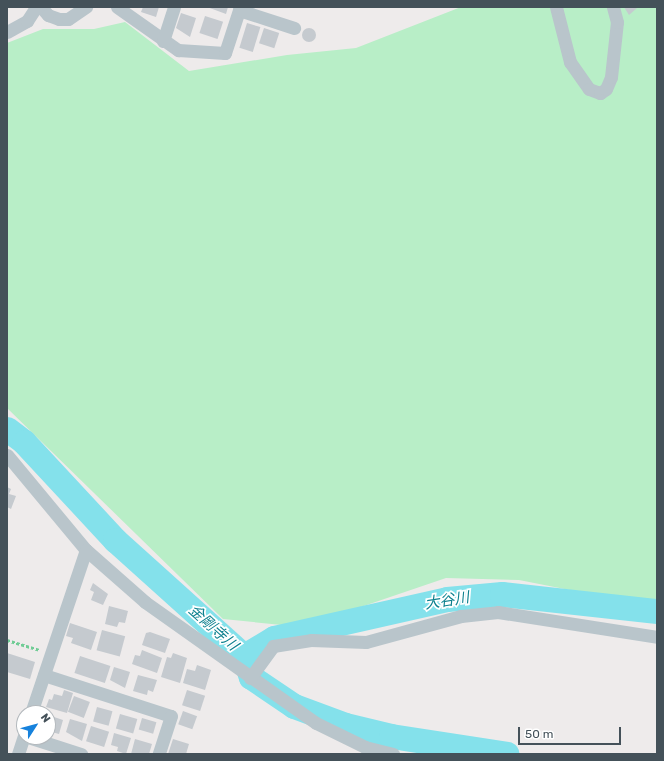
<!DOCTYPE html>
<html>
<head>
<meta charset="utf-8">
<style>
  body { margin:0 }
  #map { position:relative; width:664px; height:761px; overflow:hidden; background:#eeebeb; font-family:Rubik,"Noto Sans JP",sans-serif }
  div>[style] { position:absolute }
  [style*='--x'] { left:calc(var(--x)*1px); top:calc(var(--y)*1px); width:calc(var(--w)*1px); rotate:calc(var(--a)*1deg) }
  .green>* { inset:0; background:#b8eec7 }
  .river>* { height:25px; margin:-12.5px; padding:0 12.5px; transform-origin:12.5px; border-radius:12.5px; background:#84e1eb }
  .building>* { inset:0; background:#c5cacf; transform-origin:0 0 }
  .round { border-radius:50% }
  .path>* { height:2.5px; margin-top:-1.25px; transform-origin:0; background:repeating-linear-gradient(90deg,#70cc95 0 3px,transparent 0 5px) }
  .street>* { height:13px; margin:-6.5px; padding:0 6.5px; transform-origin:6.5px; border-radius:6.5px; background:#b9c5cb }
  span { translate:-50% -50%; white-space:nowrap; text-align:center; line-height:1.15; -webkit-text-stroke:3.5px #fff; paint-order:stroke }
  .water-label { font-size:15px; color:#0c808e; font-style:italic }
  .frame { position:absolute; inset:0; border:8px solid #445159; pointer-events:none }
  .north { position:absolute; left:16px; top:705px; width:40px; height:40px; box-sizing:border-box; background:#fff; border:1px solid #b4b9bd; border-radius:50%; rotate:54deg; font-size:11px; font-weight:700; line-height:16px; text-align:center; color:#445159 }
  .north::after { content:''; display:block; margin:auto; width:14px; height:18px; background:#1782dc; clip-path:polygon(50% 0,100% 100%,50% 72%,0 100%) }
  .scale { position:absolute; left:518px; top:727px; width:103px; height:18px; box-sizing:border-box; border:2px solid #445159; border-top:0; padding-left:5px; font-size:12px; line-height:14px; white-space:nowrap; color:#445159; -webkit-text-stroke:3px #fff; paint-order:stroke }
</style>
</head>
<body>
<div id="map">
  <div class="green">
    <div style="clip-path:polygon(461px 7px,657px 7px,657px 600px,595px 595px,519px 580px,446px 578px,302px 627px,223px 619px,7px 408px,7px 43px,43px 29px,94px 29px,125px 22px,189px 71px,287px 55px,356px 48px)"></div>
  </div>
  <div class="river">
    <div style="--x:7;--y:429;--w:21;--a:37"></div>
    <div style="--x:24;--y:442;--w:134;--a:47.1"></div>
    <div style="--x:115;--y:540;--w:173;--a:42"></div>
    <div style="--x:244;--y:656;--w:22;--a:72"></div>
    <div style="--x:251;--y:677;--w:52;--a:34"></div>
    <div style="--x:294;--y:706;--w:54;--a:20.4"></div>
    <div style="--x:345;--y:725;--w:47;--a:13.4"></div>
    <div style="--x:391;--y:736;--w:117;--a:8.8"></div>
    <div style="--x:244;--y:656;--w:35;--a:-31"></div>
    <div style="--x:274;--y:638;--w:177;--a:-12.7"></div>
    <div style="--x:447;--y:599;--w:55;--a:-5.2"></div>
    <div style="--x:502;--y:594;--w:156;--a:6.3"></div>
  </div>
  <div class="building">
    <div style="clip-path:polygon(143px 7px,159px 7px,156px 17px,141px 12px)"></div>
    <div style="clip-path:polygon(207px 7px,228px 7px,226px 14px)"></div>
    <div style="clip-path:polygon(624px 7px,636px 7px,637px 8px,629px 15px)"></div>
    <div style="clip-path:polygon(181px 13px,196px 18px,190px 37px,176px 28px)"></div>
    <div style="left:205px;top:16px;width:19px;height:18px;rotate:18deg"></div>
    <div style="left:247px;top:23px;width:14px;height:26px;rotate:17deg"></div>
    <div class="round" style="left:302px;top:28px;width:14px;height:14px"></div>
    <div style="left:264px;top:28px;width:16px;height:16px;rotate:18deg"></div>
    <div style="clip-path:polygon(7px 487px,11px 489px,9px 494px,16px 496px,11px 509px,7px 507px)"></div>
    <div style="clip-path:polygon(93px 583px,108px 594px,103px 605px,91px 600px,94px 592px,90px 590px)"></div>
    <div style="clip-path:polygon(109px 606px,128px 611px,125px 623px,119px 622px,117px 627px,105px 624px)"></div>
    <div style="clip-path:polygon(70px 623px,97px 632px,91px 650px,71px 643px,73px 638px,66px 636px)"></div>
    <div style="left:102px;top:630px;width:24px;height:21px;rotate:15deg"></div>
    <div style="clip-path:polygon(150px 632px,170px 639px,165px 653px,142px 645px,146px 633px)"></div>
    <div style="clip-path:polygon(142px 650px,162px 658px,157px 673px,132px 664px,135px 655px,140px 656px)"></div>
    <div style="clip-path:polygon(7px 653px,35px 662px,30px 679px,7px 672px)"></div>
    <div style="clip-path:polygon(173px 653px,187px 658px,180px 683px,161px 677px,167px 657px,171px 658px)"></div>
    <div style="left:80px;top:656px;width:32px;height:18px;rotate:18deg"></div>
    <div style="clip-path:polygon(197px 665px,211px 670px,205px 690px,183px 683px,187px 669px,195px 671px)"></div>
    <div style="clip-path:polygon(114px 667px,130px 672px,125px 688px,110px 680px)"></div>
    <div style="clip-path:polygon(138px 675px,157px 680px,153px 692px,148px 690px,147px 695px,133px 691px)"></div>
    <div style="clip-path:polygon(64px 690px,73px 693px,67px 713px,46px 707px,49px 699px,52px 700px,54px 694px,62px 696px)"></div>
    <div style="left:187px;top:690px;width:19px;height:16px;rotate:18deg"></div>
    <div style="left:74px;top:696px;width:17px;height:17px;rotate:21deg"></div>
    <div style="left:97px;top:707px;width:16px;height:15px;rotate:15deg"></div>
    <div style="left:183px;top:711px;width:15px;height:14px;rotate:20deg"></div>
    <div style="left:120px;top:714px;width:18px;height:15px;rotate:16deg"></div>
    <div style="clip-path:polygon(48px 715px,63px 720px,59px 734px,48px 731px)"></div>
    <div style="left:142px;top:718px;width:15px;height:12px;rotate:16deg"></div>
    <div style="clip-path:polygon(70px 719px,87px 724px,82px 741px,66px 732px)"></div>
    <div style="left:91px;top:726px;width:19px;height:16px;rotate:18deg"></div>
    <div style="clip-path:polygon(114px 733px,131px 738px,126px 754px,117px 751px,118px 747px,111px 745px)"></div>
    <div style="clip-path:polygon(135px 739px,152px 744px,149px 754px,131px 754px)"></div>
    <div style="clip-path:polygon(173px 739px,189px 744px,186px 754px,168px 754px)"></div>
  </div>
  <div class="path">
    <div style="--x:7;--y:640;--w:34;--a:17"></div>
  </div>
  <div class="street">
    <div style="--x:41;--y:7;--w:11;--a:49"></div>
    <div style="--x:48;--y:15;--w:12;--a:20"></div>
    <div style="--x:59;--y:19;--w:9;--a:0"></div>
    <div style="--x:68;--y:19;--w:22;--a:-34"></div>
    <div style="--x:117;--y:7;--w:75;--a:35.2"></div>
    <div style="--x:178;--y:50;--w:47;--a:3.7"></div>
    <div style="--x:225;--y:53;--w:48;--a:-71.9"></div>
    <div style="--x:556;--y:7;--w:57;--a:75.7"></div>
    <div style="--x:570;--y:62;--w:33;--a:55"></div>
    <div style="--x:589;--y:89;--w:12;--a:20"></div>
    <div style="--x:600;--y:93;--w:7;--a:-34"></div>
    <div style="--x:606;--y:89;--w:13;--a:-67"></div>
    <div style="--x:611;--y:77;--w:55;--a:-83.8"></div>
    <div style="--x:617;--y:22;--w:16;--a:-105"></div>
    <div style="--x:239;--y:10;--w:58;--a:18.1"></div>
    <div style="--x:7;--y:32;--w:23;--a:-29"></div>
    <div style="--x:27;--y:21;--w:17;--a:-57"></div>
    <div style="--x:163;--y:41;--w:36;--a:-72"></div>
    <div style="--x:7;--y:455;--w:124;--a:50.3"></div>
    <div style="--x:86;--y:550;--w:79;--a:41.4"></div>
    <div style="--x:145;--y:602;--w:209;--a:35.3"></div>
    <div style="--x:316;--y:723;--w:55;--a:26.1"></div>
    <div style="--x:365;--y:747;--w:29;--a:14"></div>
    <div style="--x:44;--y:675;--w:133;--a:17.9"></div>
    <div style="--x:171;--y:716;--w:40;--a:108"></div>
    <div style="--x:250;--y:678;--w:39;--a:-54"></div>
    <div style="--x:273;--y:646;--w:38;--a:-9"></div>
    <div style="--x:311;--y:640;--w:55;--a:2.1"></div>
    <div style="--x:366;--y:642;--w:98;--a:-15.3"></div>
    <div style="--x:461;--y:616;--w:37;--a:-6"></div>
    <div style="--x:498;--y:612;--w:161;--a:8.9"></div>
    <div style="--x:31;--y:713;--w:172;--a:-71.4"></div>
    <div style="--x:28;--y:737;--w:56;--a:17.8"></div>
    <div style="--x:18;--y:754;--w:19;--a:-72"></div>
  </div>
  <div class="water-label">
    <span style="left:447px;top:601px;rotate:-9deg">大谷川</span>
    <span style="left:213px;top:628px;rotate:42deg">金剛寺川</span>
  </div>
  <div class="frame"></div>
  <div class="north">N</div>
  <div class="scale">50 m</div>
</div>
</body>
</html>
